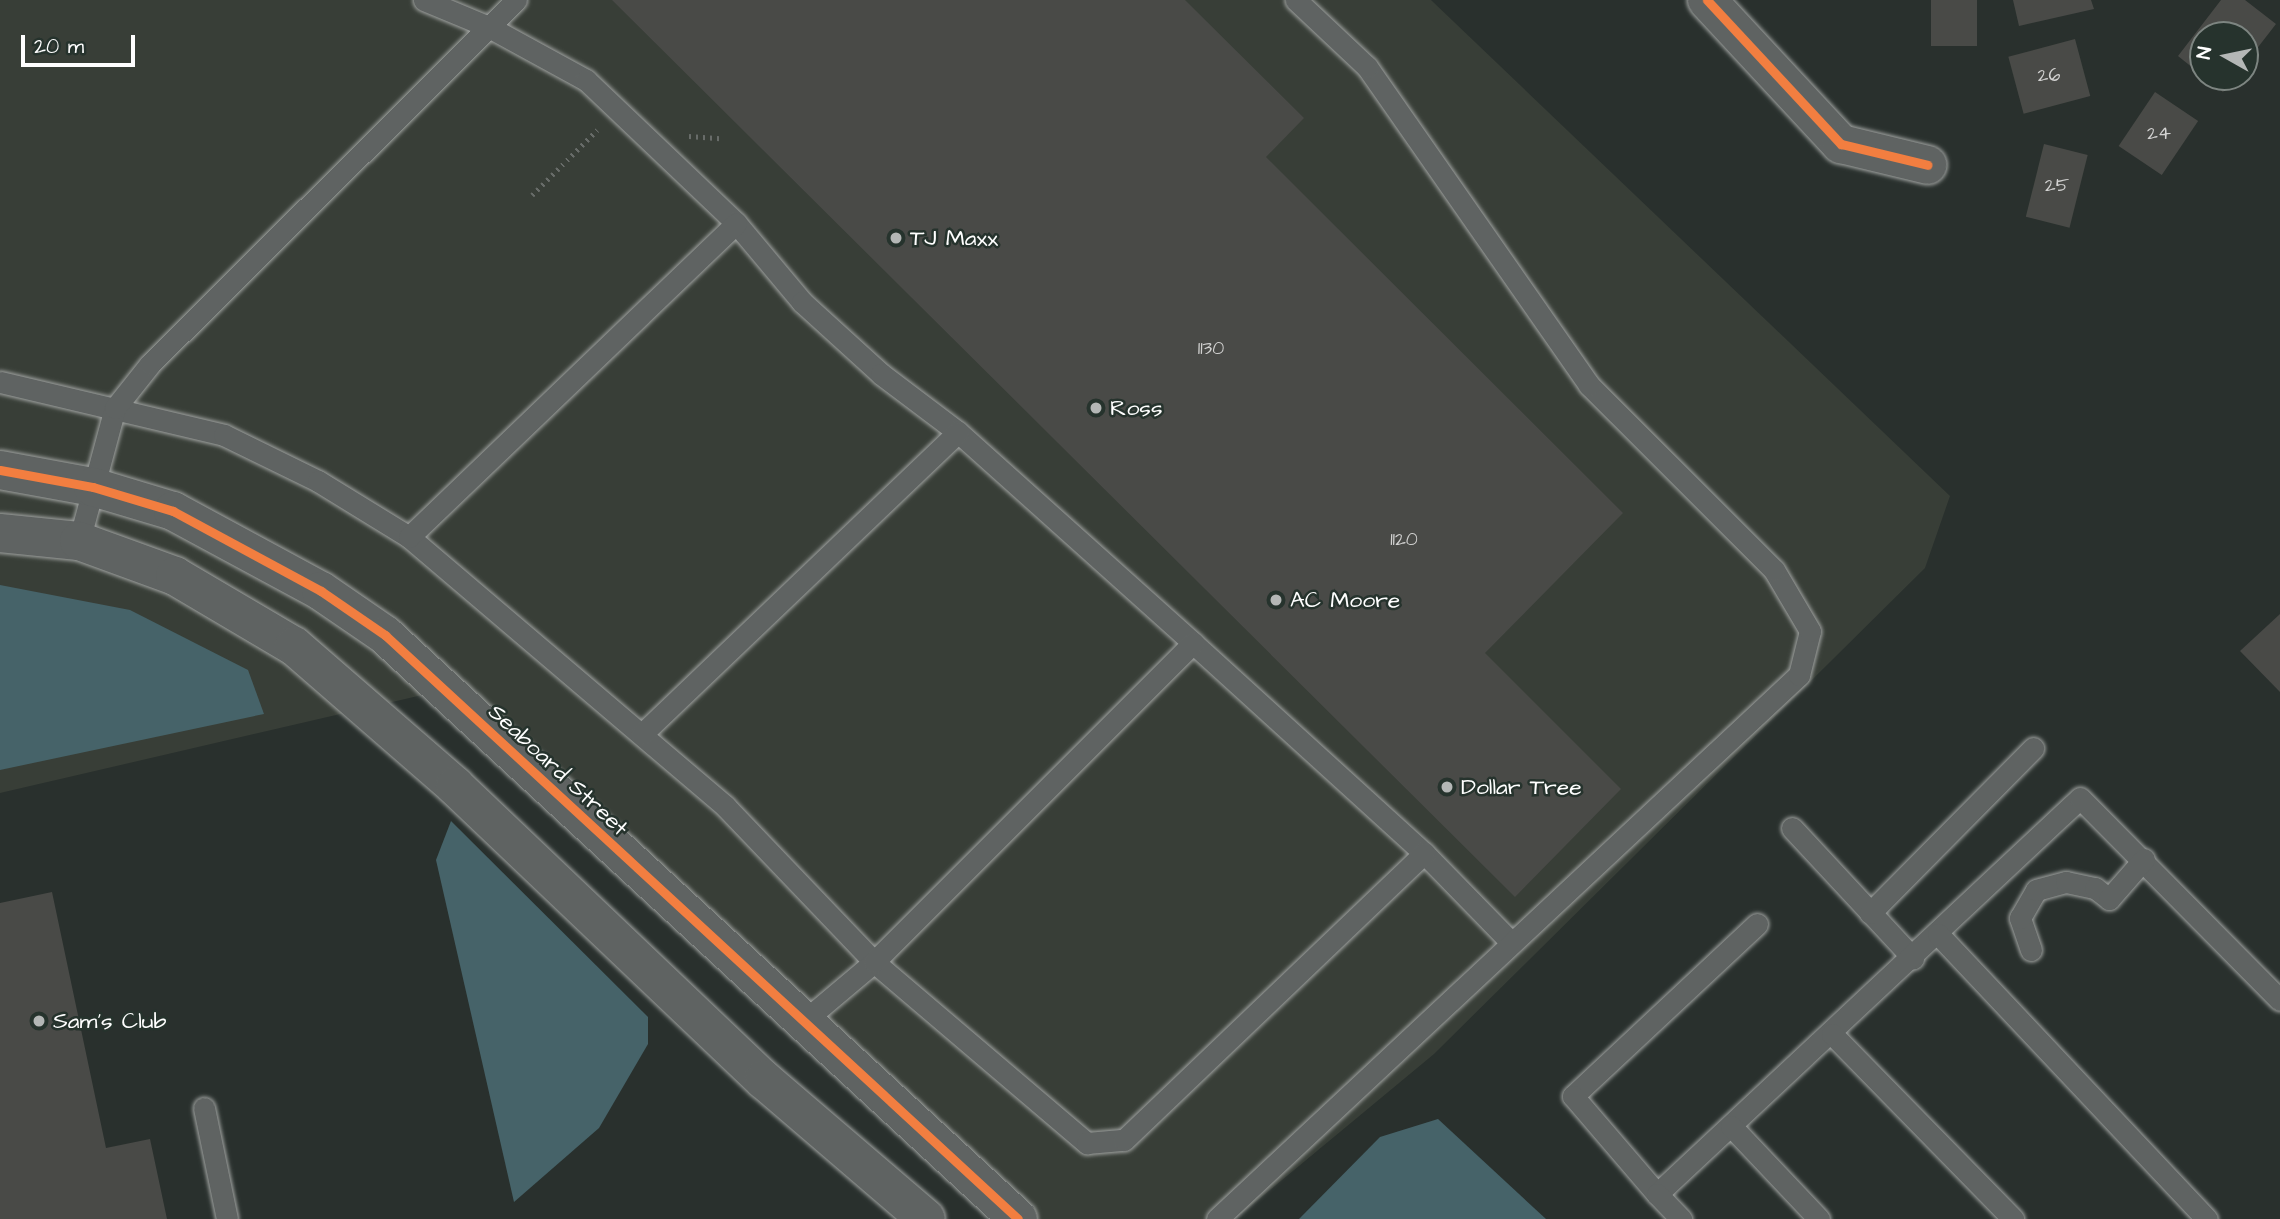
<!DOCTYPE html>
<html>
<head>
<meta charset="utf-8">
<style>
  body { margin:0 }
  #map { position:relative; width:2280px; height:1219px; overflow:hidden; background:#29302d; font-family:"Architects Daughter",sans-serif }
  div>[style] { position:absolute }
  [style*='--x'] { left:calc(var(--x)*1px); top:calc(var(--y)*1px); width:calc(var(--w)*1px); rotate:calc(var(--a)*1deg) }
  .built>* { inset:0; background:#383e37 }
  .water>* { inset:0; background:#466369 }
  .building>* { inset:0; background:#494a47; transform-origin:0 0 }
  .path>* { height:4.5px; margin-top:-2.25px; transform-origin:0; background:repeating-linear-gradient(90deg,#686c69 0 2px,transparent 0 7px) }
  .roads { filter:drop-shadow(0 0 2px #9fa2a0) drop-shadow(0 0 2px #9fa2a0) }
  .lane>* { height:21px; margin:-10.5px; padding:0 10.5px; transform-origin:10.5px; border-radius:10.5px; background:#5f6362 }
  .street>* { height:38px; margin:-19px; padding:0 19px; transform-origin:19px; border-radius:19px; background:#5f6362 }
  .secondary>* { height:38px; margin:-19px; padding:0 19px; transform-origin:19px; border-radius:19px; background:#5f6362 }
  .cycleway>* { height:9px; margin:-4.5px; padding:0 4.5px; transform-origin:4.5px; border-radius:4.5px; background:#f27e40 }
  .dots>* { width:19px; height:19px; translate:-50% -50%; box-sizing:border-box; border:4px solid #26332d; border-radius:50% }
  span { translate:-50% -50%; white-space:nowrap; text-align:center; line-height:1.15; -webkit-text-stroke:5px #26332d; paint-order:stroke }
  .number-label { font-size:19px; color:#d2d2d1 }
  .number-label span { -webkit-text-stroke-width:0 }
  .poi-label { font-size:23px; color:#fff }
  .left { translate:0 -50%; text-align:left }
  .street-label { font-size:23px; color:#fff }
  .north { position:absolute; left:2189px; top:21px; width:70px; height:70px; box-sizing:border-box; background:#26332d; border:2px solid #7d8581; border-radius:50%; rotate:279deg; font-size:19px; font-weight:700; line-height:28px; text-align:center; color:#fff }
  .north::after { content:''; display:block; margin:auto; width:24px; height:32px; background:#b4b7b6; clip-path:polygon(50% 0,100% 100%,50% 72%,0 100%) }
  .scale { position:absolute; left:21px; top:35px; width:114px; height:32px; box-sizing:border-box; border:4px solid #fff; border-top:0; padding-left:9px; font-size:21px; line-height:24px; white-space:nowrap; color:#fff; -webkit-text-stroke:5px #26332d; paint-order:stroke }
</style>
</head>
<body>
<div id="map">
  <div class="built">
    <div style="clip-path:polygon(0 0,1431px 0,1950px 496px,1925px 568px,1434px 1054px,1235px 1219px,1018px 1219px,444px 690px,0 793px)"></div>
  </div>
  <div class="water">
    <div style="clip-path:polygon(0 585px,130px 610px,248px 670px,264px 714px,0 770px)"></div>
    <div style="clip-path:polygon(451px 821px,648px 1017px,648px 1044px,599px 1128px,514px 1202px,436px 860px)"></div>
    <div style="clip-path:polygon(1438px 1119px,1546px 1219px,1299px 1219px,1380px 1137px)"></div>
  </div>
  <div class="building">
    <div style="clip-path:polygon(612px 0,1185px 0,1304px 118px,1266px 157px,1623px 513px,1485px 653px,1621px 789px,1515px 897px)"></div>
    <div style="left:1931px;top:0;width:46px;height:46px"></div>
    <div style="clip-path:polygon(2013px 0,2091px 0,2094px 9px,2019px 26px)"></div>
    <div style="clip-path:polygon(2221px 0,2245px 0,2276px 24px,2245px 64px,2245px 35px,2203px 35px,2203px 76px,2178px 56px)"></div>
    <div style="left:2075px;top:39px;width:59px;height:69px;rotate:75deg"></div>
    <div style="clip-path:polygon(2204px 77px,2235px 77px,2223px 92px)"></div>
    <div style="left:2155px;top:92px;width:52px;height:65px;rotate:34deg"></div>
    <div style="left:2044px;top:144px;width:45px;height:75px;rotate:14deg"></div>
    <div style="clip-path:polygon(2280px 614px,2280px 692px,2240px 651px)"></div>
    <div style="clip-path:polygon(52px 892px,106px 1148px,150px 1139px,167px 1219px,0 1219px,0 903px)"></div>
  </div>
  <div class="path">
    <div style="--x:689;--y:136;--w:31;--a:4"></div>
    <div style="--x:532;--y:195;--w:92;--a:-45"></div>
  </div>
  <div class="roads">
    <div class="lane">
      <div style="--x:424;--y:0;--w:70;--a:22.6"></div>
      <div style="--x:489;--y:27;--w:111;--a:28.7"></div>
      <div style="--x:586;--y:80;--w:207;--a:43.6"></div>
      <div style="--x:736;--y:223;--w:103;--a:50.1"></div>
      <div style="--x:802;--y:302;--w:107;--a:42.3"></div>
      <div style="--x:881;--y:374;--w:96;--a:37"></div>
      <div style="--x:958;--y:432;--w:316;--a:41.9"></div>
      <div style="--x:1193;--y:643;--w:312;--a:42.3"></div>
      <div style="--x:1424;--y:853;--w:123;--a:45.7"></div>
      <div style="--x:0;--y:382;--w:230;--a:13.3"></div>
      <div style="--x:224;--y:435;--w:105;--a:26.1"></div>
      <div style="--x:318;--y:481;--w:107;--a:31.6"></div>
      <div style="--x:409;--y:537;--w:416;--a:40.4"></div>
      <div style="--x:726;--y:807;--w:214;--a:46.3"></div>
      <div style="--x:874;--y:962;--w:280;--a:40.4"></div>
      <div style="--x:1087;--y:1143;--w:37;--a:-5"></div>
      <div style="--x:1124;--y:1140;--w:415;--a:-43.7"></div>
      <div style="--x:409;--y:537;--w:453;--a:-43.8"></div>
      <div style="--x:79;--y:541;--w:138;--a:-74.9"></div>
      <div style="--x:115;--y:408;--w:56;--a:-51.5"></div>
      <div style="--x:150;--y:364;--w:516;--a:-44.84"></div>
      <div style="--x:642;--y:734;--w:437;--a:-43.7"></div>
      <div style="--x:1792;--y:828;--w:178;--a:47.1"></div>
      <div style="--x:1870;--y:913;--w:232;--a:-45.3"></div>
      <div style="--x:1757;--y:924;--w:252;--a:136.9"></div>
      <div style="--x:1573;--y:1096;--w:129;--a:49.4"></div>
      <div style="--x:1657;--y:1194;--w:579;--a:-43.11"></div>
      <div style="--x:2080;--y:798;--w:284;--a:45.3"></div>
      <div style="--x:1938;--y:934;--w:392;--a:46.7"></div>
      <div style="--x:2031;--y:950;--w:34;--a:-109"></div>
      <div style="--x:2020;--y:918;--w:32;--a:-60"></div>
      <div style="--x:2036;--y:890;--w:31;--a:-15"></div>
      <div style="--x:2066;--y:882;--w:30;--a:12"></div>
      <div style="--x:2095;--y:888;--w:18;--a:38"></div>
      <div style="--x:2109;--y:899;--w:53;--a:-48.8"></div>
      <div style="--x:804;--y:1021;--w:92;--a:-40.1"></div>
      <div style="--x:874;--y:962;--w:451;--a:-45"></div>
      <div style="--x:1832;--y:1034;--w:259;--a:45.6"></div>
      <div style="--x:204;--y:1108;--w:113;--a:78.3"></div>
      <div style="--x:1731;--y:1126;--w:128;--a:46.6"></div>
      <div style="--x:1657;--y:1194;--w:35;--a:46"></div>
      <div style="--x:1217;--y:1219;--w:797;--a:-43.07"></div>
      <div style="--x:1799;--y:675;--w:45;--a:-76"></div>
      <div style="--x:1810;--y:631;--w:71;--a:-120.5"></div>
      <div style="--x:1774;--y:570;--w:262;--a:-135"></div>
      <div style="--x:1589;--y:385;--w:388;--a:-124.9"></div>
      <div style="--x:1367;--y:67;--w:98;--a:-136.7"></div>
    </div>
    <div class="street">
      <div style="--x:1707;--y:0;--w:197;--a:47.1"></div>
      <div style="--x:1841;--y:144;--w:89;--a:13.6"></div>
    </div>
    <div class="secondary">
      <div style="--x:0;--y:470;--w:95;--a:10.4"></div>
      <div style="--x:93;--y:487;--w:84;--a:16.7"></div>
      <div style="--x:173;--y:511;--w:168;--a:28.4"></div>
      <div style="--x:321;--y:591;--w:78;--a:34.5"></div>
      <div style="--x:385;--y:635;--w:861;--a:42.69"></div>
      <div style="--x:0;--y:533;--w:79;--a:5.8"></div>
      <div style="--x:79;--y:541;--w:102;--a:20"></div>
      <div style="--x:175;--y:576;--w:138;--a:30.5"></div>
      <div style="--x:294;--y:646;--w:213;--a:41"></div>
      <div style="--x:455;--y:786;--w:427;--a:43.6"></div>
      <div style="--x:764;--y:1080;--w:213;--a:40.6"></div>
    </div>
  </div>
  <div class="cycleway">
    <div style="--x:1707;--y:0;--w:197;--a:47.1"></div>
    <div style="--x:1841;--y:144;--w:89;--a:13.6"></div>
    <div style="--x:0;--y:470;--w:95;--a:10.4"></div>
    <div style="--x:93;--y:487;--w:84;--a:16.7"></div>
    <div style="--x:173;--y:511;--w:168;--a:28.4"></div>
    <div style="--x:321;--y:591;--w:78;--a:34.5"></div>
    <div style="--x:385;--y:635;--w:861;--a:42.69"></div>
  </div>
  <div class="dots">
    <div style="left:896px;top:238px;background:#b4b7b6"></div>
    <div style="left:1096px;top:408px;background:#b4b7b6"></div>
    <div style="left:1276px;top:600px;background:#b4b7b6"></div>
    <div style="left:1447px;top:787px;background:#b4b7b6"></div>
    <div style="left:39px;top:1021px;background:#b4b7b6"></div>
  </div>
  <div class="number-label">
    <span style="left:2049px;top:76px">26</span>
    <span style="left:2159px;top:134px">24</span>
    <span style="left:2057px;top:186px">25</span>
    <span style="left:1211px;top:349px">1130</span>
    <span style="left:1404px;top:540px">1120</span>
  </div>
  <div class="poi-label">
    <span class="left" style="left:910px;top:238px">TJ Maxx</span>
    <span class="left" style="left:1110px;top:408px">Ross</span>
    <span class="left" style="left:1290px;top:600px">AC Moore</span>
    <span class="left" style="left:1461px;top:787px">Dollar Tree</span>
    <span class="left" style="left:53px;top:1021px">Sam's Club</span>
  </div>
  <div class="street-label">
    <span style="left:558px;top:770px;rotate:43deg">Seaboard Street</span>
  </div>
  <div class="north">N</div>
  <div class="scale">20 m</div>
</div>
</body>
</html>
